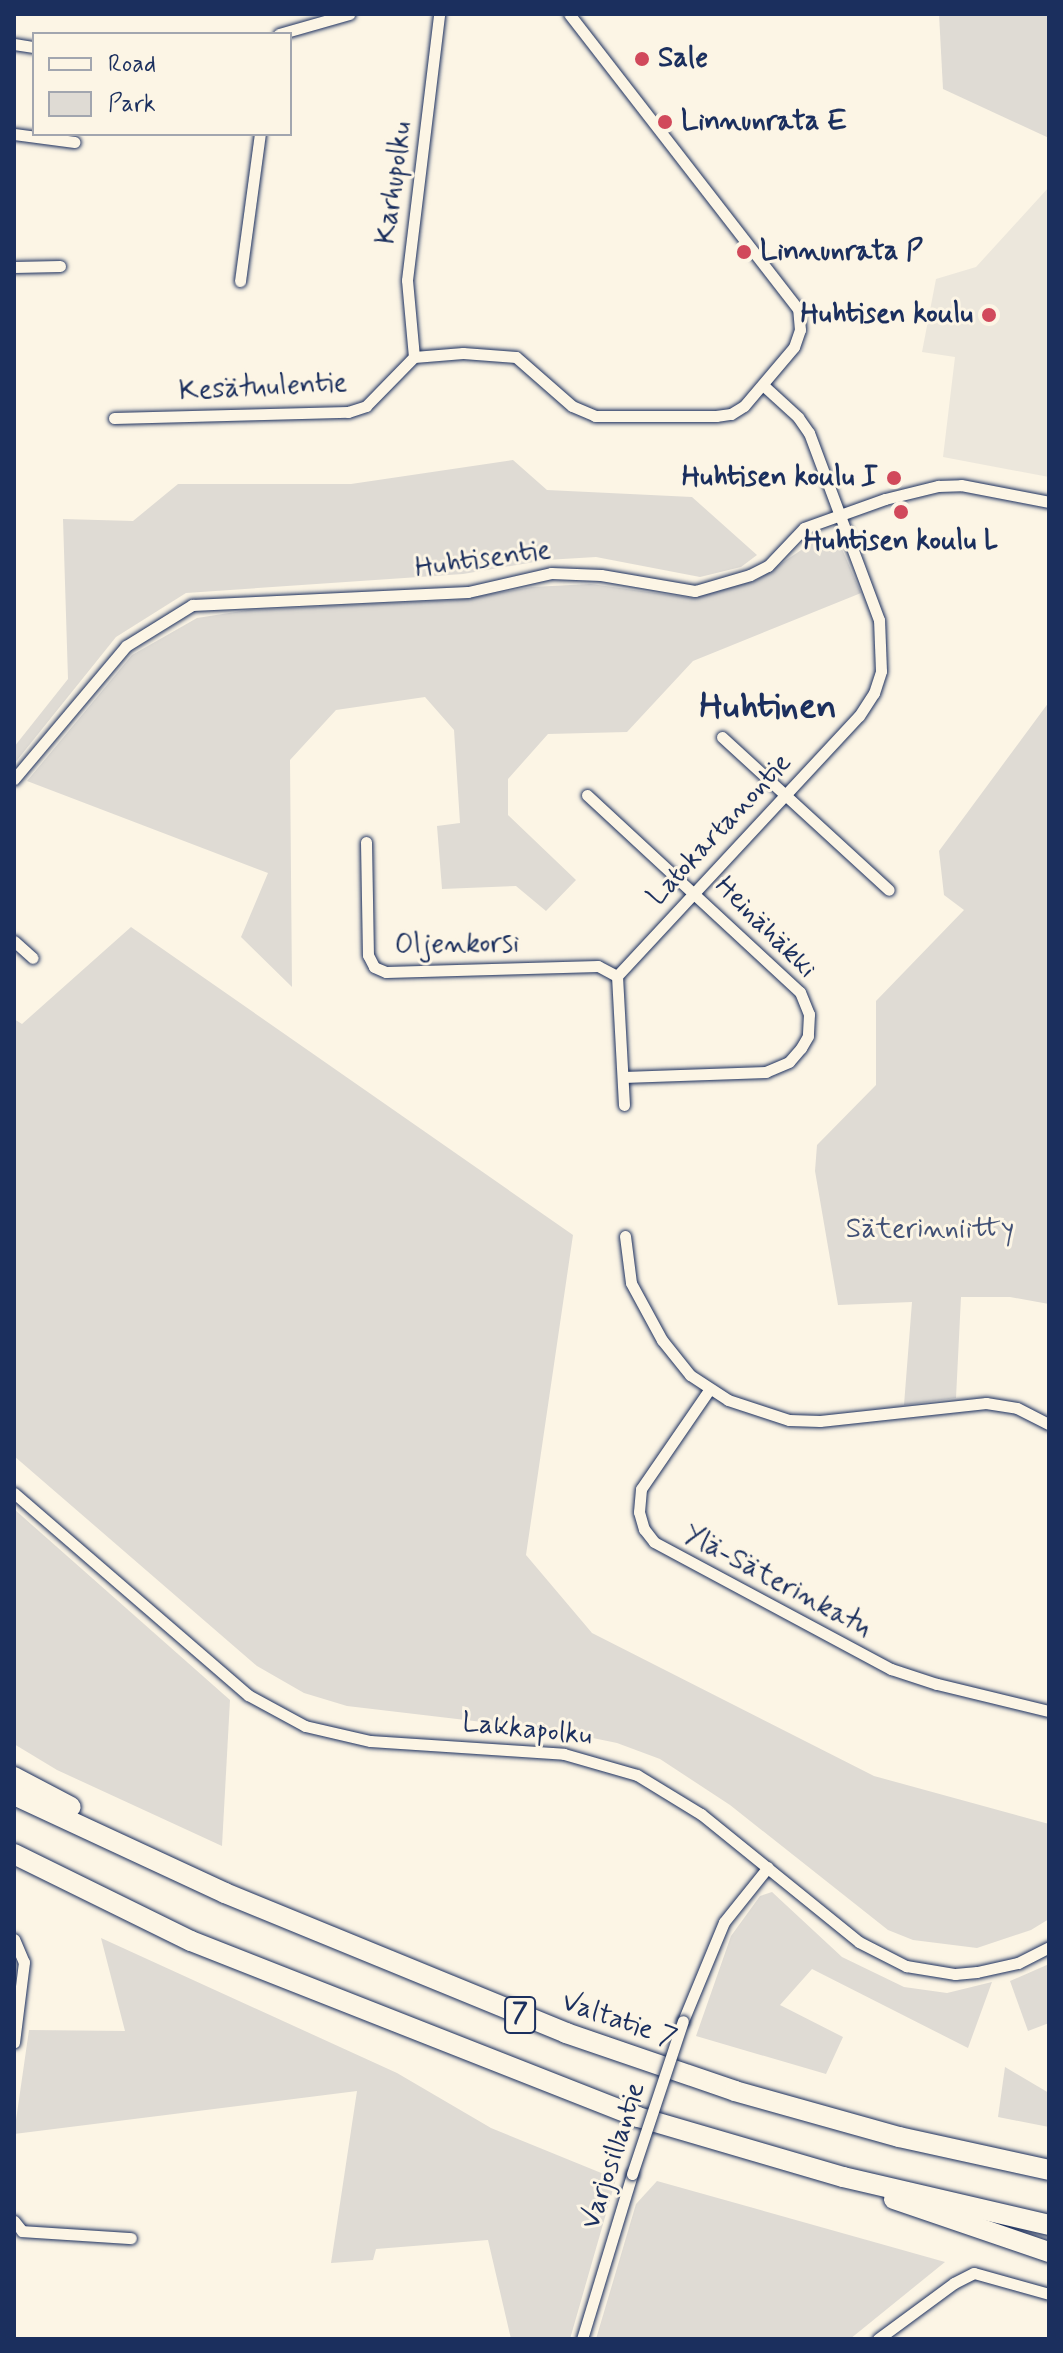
<!DOCTYPE html>
<html>
<head>
<meta charset="utf-8">
<style>
  body { margin:0 }
  #map { position:relative; width:1063px; height:2353px; overflow:hidden; background:#fcf5e5; font-family:Mynerve,sans-serif }
  div>[style] { position:absolute }
  [style*='--x'] { left:calc(var(--x)*1px); top:calc(var(--y)*1px); width:calc(var(--w)*1px); rotate:calc(var(--a)*1deg) }
  .built>* { inset:0; background:#ece7dc }
  .green>* { inset:0; background:#dfdbd4 }
  .roads { filter:drop-shadow(0 0 2px #1b2f5e) drop-shadow(0 0 2px #1b2f5e) }
  .minor>* { height:11px; margin:-5.5px; padding:0 5.5px; transform-origin:5.5px; border-radius:5.5px; background:#fcf5e5 }
  .motorway>* { height:20px; margin:-10px; padding:0 10px; transform-origin:10px; border-radius:10px; background:#fcf5e5 }
  .bridges { filter:drop-shadow(0 0 2px #1b2f5e) drop-shadow(0 0 2px #1b2f5e) }
  .minor-bridge>* { height:11px; margin:-5.5px; padding:0 5.5px; transform-origin:5.5px; border-radius:5.5px; background:#fcf5e5 }
  .dots>* { width:22px; height:22px; translate:-50% -50%; box-sizing:border-box; border:4px solid #fcf5e5; border-radius:50% }
  span { translate:-50% -50%; white-space:nowrap; text-align:center; line-height:1.15; -webkit-text-stroke:6px #fcf5e5; paint-order:stroke }
  .shield-label span { padding:2px 6px; background:#fcf5e5; border:2px solid; border-radius:6px; -webkit-text-stroke-width:0 }
  .shield-label { font-size:26px; color:#1b2f5e; font-weight:700 }
  .poi-label { font-size:28px; color:#1b2f5e; font-weight:700 }
  .left { translate:0 -50%; text-align:left }
  .right { translate:-100% -50%; text-align:right }
  .street-label { font-size:28px; color:#1b2f5e }
  .park-label { font-size:28px; color:#425176 }
  .district-label { font-size:36px; color:#1b2f5e; font-weight:700 }
  .frame { position:absolute; inset:0; border:16px solid #1b2f5e; pointer-events:none }
  .legend { position:absolute; left:32px; top:32px; width:260px; height:104px; box-sizing:border-box; background:#fcf5e5; border:2px solid #a2a6af; margin:0; padding:10px 14px; list-style:none; font-size:24px; color:#1b2f5e }
  .legend li { display:flex; align-items:center; gap:16px; height:40px }
  .legend b { width:40px; border:2px solid #a2a6af }
</style>
</head>
<body>
<div id="map">
  <div class="built">
    <div style="clip-path:polygon(1049px 187px,1049px 477px,943px 457px,955px 357px,922px 352px,936px 279px,976px 267px)"></div>
  </div>
  <div class="green">
    <div style="clip-path:polygon(939px 14px,1049px 14px,1049px 138px,943px 89px)"></div>
    <div style="clip-path:polygon(513px 460px,547px 490px,692px 497px,757px 555px,741px 567px,700px 577px,596px 557px,546px 560px,463px 574px,186px 593px,116px 637px,14px 764px,14px 747px,68px 679px,63px 519px,133px 521px,178px 484px,351px 484px)"></div>
    <div style="clip-path:polygon(825px 537px,838px 540px,861px 593px,693px 661px,627px 732px,548px 734px,508px 779px,508px 815px,576px 880px,546px 911px,516px 886px,442px 889px,437px 826px,460px 823px,454px 730px,425px 697px,336px 710px,290px 760px,292px 987px,241px 937px,268px 873px,27px 781px,132px 655px,197px 618px,248px 610px,457px 600px,532px 587px,591px 584px,692px 598px,757px 580px,813px 542px)"></div>
    <div style="clip-path:polygon(1049px 702px,1049px 1304px,1010px 1297px,961px 1297px,956px 1398px,904px 1405px,912px 1302px,838px 1305px,815px 1171px,817px 1145px,876px 1085px,876px 1001px,964px 910px,944px 895px,939px 851px)"></div>
    <div style="clip-path:polygon(131px 927px,573px 1235px,526px 1555px,592px 1633px,874px 1776px,1049px 1824px,1049px 1919px,1031px 1930px,977px 1948px,913px 1940px,888px 1930px,730px 1805px,660px 1759px,617px 1743px,559px 1731px,347px 1706px,304px 1693px,257px 1666px,14px 1456px,14px 1019px,22px 1024px)"></div>
    <div style="clip-path:polygon(14px 1509px,230px 1700px,222px 1846px,57px 1770px,14px 1744px)"></div>
    <div style="clip-path:polygon(772px 1892px,842px 1957px,904px 1987px,947px 1993px,992px 1982px,968px 2048px,812px 1969px,780px 2005px,843px 2037px,826px 2074px,696px 2036px,731px 1936px,760px 1896px)"></div>
    <div style="clip-path:polygon(101px 1938px,397px 2073px,491px 2128px,616px 2179px,570px 2339px,511px 2339px,488px 2240px,376px 2249px,373px 2260px,331px 2263px,357px 2091px,14px 2134px,29px 2030px,125px 2031px)"></div>
    <div style="clip-path:polygon(1049px 1964px,1049px 2023px,1028px 2031px,1010px 1981px)"></div>
    <div style="clip-path:polygon(1005px 2067px,1049px 2093px,1049px 2127px,998px 2117px)"></div>
    <div style="clip-path:polygon(657px 2181px,757px 2209px,945px 2262px,850px 2339px,596px 2339px,636px 2204px)"></div>
  </div>
  <div class="roads">
    <div class="minor">
      <div style="--x:279;--y:34;--w:73;--a:-15.9"></div>
      <div style="--x:14;--y:44;--w:20;--a:9"></div>
      <div style="--x:14;--y:134;--w:61;--a:7.6"></div>
      <div style="--x:14;--y:267;--w:46;--a:-1.2"></div>
      <div style="--x:240;--y:281;--w:148;--a:-82.3"></div>
      <div style="--x:414;--y:357;--w:77;--a:-95.2"></div>
      <div style="--x:407;--y:280;--w:268;--a:-83.1"></div>
      <div style="--x:114;--y:418;--w:234;--a:-1.5"></div>
      <div style="--x:348;--y:412;--w:19;--a:-18"></div>
      <div style="--x:366;--y:406;--w:69;--a:-45.6"></div>
      <div style="--x:414;--y:357;--w:49;--a:-4.7"></div>
      <div style="--x:463;--y:353;--w:53;--a:4.3"></div>
      <div style="--x:516;--y:357;--w:74;--a:41.2"></div>
      <div style="--x:572;--y:406;--w:25;--a:23"></div>
      <div style="--x:595;--y:416;--w:121;--a:0"></div>
      <div style="--x:716;--y:416;--w:15;--a:-8"></div>
      <div style="--x:731;--y:414;--w:15;--a:-32"></div>
      <div style="--x:744;--y:406;--w:77;--a:-49.7"></div>
      <div style="--x:794;--y:347;--w:18;--a:-71"></div>
      <div style="--x:800;--y:330;--w:21;--a:-95"></div>
      <div style="--x:798;--y:309;--w:373;--a:-127.8"></div>
      <div style="--x:722;--y:737;--w:226;--a:42.5"></div>
      <div style="--x:14;--y:779;--w:174;--a:-49.9"></div>
      <div style="--x:126;--y:646;--w:78;--a:-31.8"></div>
      <div style="--x:192;--y:605;--w:276;--a:-2.7"></div>
      <div style="--x:468;--y:592;--w:85;--a:-12.9"></div>
      <div style="--x:551;--y:573;--w:50;--a:2.3"></div>
      <div style="--x:601;--y:575;--w:95;--a:9.7"></div>
      <div style="--x:695;--y:591;--w:57;--a:-16.2"></div>
      <div style="--x:750;--y:575;--w:20;--a:-27"></div>
      <div style="--x:768;--y:566;--w:52;--a:-46.5"></div>
      <div style="--x:804;--y:528;--w:86;--a:-19.7"></div>
      <div style="--x:885;--y:499;--w:55;--a:-13.8"></div>
      <div style="--x:938;--y:486;--w:23;--a:-2"></div>
      <div style="--x:961;--y:485;--w:90;--a:10.9"></div>
      <div style="--x:587;--y:795;--w:290;--a:42.8"></div>
      <div style="--x:800;--y:992;--w:24;--a:68"></div>
      <div style="--x:809;--y:1014;--w:22;--a:93"></div>
      <div style="--x:808;--y:1036;--w:14;--a:120"></div>
      <div style="--x:801;--y:1048;--w:18;--a:131"></div>
      <div style="--x:789;--y:1062;--w:25;--a:157"></div>
      <div style="--x:766;--y:1072;--w:143;--a:178"></div>
      <div style="--x:366;--y:842;--w:113;--a:89"></div>
      <div style="--x:368;--y:955;--w:13;--a:63"></div>
      <div style="--x:374;--y:967;--w:13;--a:23"></div>
      <div style="--x:386;--y:972;--w:212;--a:-1.6"></div>
      <div style="--x:598;--y:966;--w:21;--a:28"></div>
      <div style="--x:14;--y:941;--w:25;--a:42"></div>
      <div style="--x:624;--y:1105;--w:129;--a:-93.1"></div>
      <div style="--x:617;--y:976;--w:355;--a:-47.1"></div>
      <div style="--x:859;--y:716;--w:27;--a:-57"></div>
      <div style="--x:874;--y:693;--w:23;--a:-72"></div>
      <div style="--x:881;--y:671;--w:51;--a:-92.2"></div>
      <div style="--x:879;--y:620;--w:200;--a:-110.5"></div>
      <div style="--x:809;--y:433;--w:19;--a:-125"></div>
      <div style="--x:798;--y:417;--w:47;--a:-137.6"></div>
      <div style="--x:625;--y:1236;--w:47;--a:82.7"></div>
      <div style="--x:631;--y:1283;--w:65;--a:61.5"></div>
      <div style="--x:662;--y:1340;--w:45;--a:51.3"></div>
      <div style="--x:690;--y:1375;--w:45;--a:33.3"></div>
      <div style="--x:728;--y:1400;--w:64;--a:18.2"></div>
      <div style="--x:789;--y:1420;--w:31;--a:2"></div>
      <div style="--x:820;--y:1421;--w:167;--a:-6.2"></div>
      <div style="--x:986;--y:1403;--w:31;--a:9"></div>
      <div style="--x:1017;--y:1408;--w:36;--a:27"></div>
      <div style="--x:709;--y:1390;--w:120;--a:124.5"></div>
      <div style="--x:641;--y:1489;--w:23;--a:95"></div>
      <div style="--x:639;--y:1512;--w:18;--a:74"></div>
      <div style="--x:644;--y:1529;--w:16;--a:52"></div>
      <div style="--x:654;--y:1542;--w:269;--a:28.2"></div>
      <div style="--x:891;--y:1669;--w:48;--a:18.1"></div>
      <div style="--x:937;--y:1684;--w:115;--a:13.6"></div>
      <div style="--x:14;--y:1493;--w:309;--a:40.8"></div>
      <div style="--x:248;--y:1695;--w:65;--a:28.5"></div>
      <div style="--x:305;--y:1726;--w:67;--a:13"></div>
      <div style="--x:370;--y:1741;--w:194;--a:3.8"></div>
      <div style="--x:564;--y:1754;--w:76;--a:16"></div>
      <div style="--x:637;--y:1775;--w:75;--a:31.4"></div>
      <div style="--x:701;--y:1814;--w:203;--a:39"></div>
      <div style="--x:859;--y:1942;--w:53;--a:27.1"></div>
      <div style="--x:906;--y:1966;--w:50;--a:9.3"></div>
      <div style="--x:955;--y:1974;--w:22;--a:-5"></div>
      <div style="--x:977;--y:1972;--w:42;--a:-12.4"></div>
      <div style="--x:1018;--y:1963;--w:35;--a:-27"></div>
      <div style="--x:14;--y:1939;--w:25;--a:67"></div>
      <div style="--x:24;--y:1962;--w:81;--a:97.1"></div>
      <div style="--x:683;--y:2021;--w:107;--a:-67.5"></div>
      <div style="--x:724;--y:1922;--w:70;--a:-51.3"></div>
      <div style="--x:14;--y:2221;--w:13;--a:51"></div>
      <div style="--x:22;--y:2231;--w:109;--a:3.7"></div>
      <div style="--x:582;--y:2339;--w:172;--a:-73.1"></div>
      <div style="--x:878;--y:2339;--w:94;--a:-36.4"></div>
      <div style="--x:954;--y:2283;--w:22;--a:-27"></div>
      <div style="--x:974;--y:2273;--w:78;--a:15.6"></div>
    </div>
    <div class="motorway">
      <div style="--x:14;--y:1777;--w:64;--a:27.8"></div>
      <div style="--x:14;--y:1795;--w:233;--a:24.9"></div>
      <div style="--x:225;--y:1893;--w:369;--a:22.3"></div>
      <div style="--x:566;--y:2033;--w:179;--a:18.9"></div>
      <div style="--x:735;--y:2091;--w:170;--a:15.7"></div>
      <div style="--x:899;--y:2137;--w:154;--a:12.4"></div>
      <div style="--x:14;--y:1854;--w:197;--a:26.2"></div>
      <div style="--x:191;--y:1941;--w:480;--a:21.5"></div>
      <div style="--x:638;--y:2117;--w:214;--a:16.3"></div>
      <div style="--x:843;--y:2177;--w:212;--a:13.1"></div>
      <div style="--x:894;--y:2199;--w:164;--a:18.9"></div>
    </div>
  </div>
  <div class="bridges">
    <div class="minor-bridge">
      <div style="--x:632;--y:2174;--w:161;--a:-71.6"></div>
    </div>
  </div>
  <div class="dots">
    <div style="left:642px;top:59px;background:#d1495b"></div>
    <div style="left:665px;top:122px;background:#d1495b"></div>
    <div style="left:744px;top:252px;background:#d1495b"></div>
    <div style="left:989px;top:315px;background:#d1495b"></div>
    <div style="left:894px;top:478px;background:#d1495b"></div>
    <div style="left:901px;top:512px;background:#d1495b"></div>
  </div>
  <div class="shield-label">
    <span style="left:520px;top:2015px">7</span>
  </div>
  <div class="poi-label">
    <span class="left" style="left:658px;top:59px">Sale</span>
    <span class="left" style="left:681px;top:122px">Linnunrata E</span>
    <span class="left" style="left:760px;top:252px">Linnunrata P</span>
    <span class="right" style="left:973px;top:315px">Huhtisen koulu</span>
    <span class="right" style="left:878px;top:478px">Huhtisen koulu I</span>
    <span style="left:901px;top:542px">Huhtisen koulu L</span>
  </div>
  <div class="street-label">
    <span style="left:395px;top:183px;rotate:-82deg">Karhupolku</span>
    <span style="left:263px;top:388px;rotate:-3deg">Kesätuulentie</span>
    <span style="left:483px;top:560px;rotate:-8deg">Huhtisentie</span>
    <span style="left:720px;top:830px;rotate:-47deg">Latokartanontie</span>
    <span style="left:765px;top:928px;rotate:45deg">Heinähäkki</span>
    <span style="left:457px;top:945px;rotate:-1deg">Oljenkorsi</span>
    <span style="left:777px;top:1582px;rotate:28deg">Ylä-Säterinkatu</span>
    <span style="left:527px;top:1730px;rotate:6deg">Lakkapolku</span>
    <span style="left:619px;top:2021px;rotate:19deg">Valtatie 7</span>
    <span style="left:614px;top:2156px;rotate:-72deg">Varjosillantie</span>
  </div>
  <div class="park-label">
    <span style="left:930px;top:1230px">Säterinniitty</span>
  </div>
  <div class="district-label">
    <span style="left:768px;top:708px">Huhtinen</span>
  </div>
  <div class="frame"></div>
  <ul class="legend">
  <li><b style="height:10px;background:#fcf5e5"></b>Road</li>
  <li><b style="height:22px;background:#dfdbd4"></b>Park</li>
  </ul>
</div>
</body>
</html>
